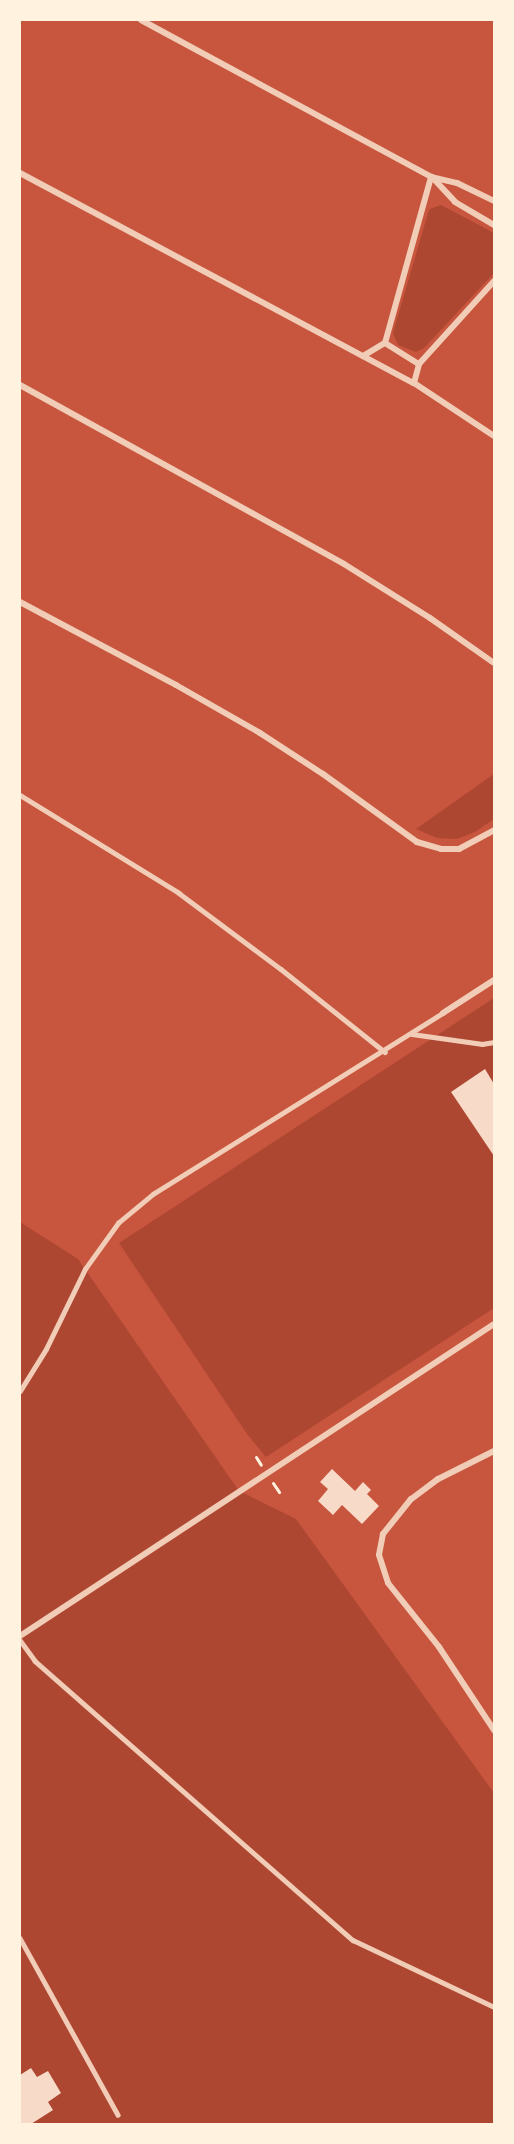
<!DOCTYPE html>
<html>
<head>
<meta charset="utf-8">
<style>
  body { margin:0 }
  #map { position:relative; width:514px; height:2144px; overflow:hidden; background:#c8553d; font-family:"IBM Plex Sans",sans-serif }
  div>[style] { position:absolute }
  [style*='--x'] { left:calc(var(--x)*1px); top:calc(var(--y)*1px); width:calc(var(--w)*1px); rotate:calc(var(--a)*1deg) }
  .green>* { inset:0; background:#ae4732 }
  .building>* { inset:0; background:#f7dbc8 }
  .path>* { height:3px; margin:-1.5px; padding:0 1.5px; transform-origin:1.5px; border-radius:1.5px; background:#fff3e0 }
  .service>* { height:4.5px; margin:-2.25px; padding:0 2.25px; transform-origin:2.25px; border-radius:2.25px; background:#f1ccb7 }
  .minor>* { height:6px; margin:-3px; padding:0 3px; transform-origin:3px; border-radius:3px; background:#f1ccb7 }
  span { translate:-50% -50%; white-space:nowrap; text-align:center; line-height:1.15; -webkit-text-stroke:4.5px #fff3e0; paint-order:stroke }
  .frame { position:absolute; inset:0; border:21px solid #fff3e0; pointer-events:none }
</style>
</head>
<body>
<div id="map">
  <div class="green">
    <div style="clip-path:polygon(441px 205px,494px 233px,494px 273px,424px 348px,416px 352px,398px 345px,393px 333px,428px 213px,430px 209px)"></div>
    <div style="clip-path:polygon(494px 774px,494px 819px,475px 832px,457px 839px,437px 838px,416px 829px)"></div>
    <div style="clip-path:polygon(494px 998px,494px 1308px,266px 1457px,247px 1434px,119px 1243px)"></div>
    <div style="clip-path:polygon(20px 1222px,78px 1259px,239px 1491px,296px 1519px,494px 1793px,494px 2124px,20px 2124px)"></div>
  </div>
  <div class="building">
    <div style="clip-path:polygon(485px 1069px,494px 1084px,494px 1156px,451px 1092px)"></div>
    <div style="clip-path:polygon(332px 1469px,355px 1491px,363px 1482px,371px 1490px,367px 1494px,379px 1506px,362px 1524px,342px 1505px,333px 1515px,318px 1501px,328px 1489px,320px 1482px)"></div>
    <div style="clip-path:polygon(31px 2068px,37px 2077px,48px 2071px,61px 2093px,48px 2102px,53px 2110px,31px 2124px,20px 2124px,20px 2075px)"></div>
  </div>
  <div class="path">
    <div style="--x:256;--y:1457;--w:9;--a:58"></div>
    <div style="--x:273;--y:1483;--w:11;--a:56"></div>
  </div>
  <div class="service">
    <div style="--x:20;--y:795;--w:187;--a:31.6"></div>
    <div style="--x:179;--y:893;--w:127;--a:36.7"></div>
    <div style="--x:281;--y:969;--w:133;--a:38.6"></div>
    <div style="--x:412;--y:1034;--w:71;--a:8.1"></div>
    <div style="--x:482;--y:1044;--w:12;--a:-9"></div>
    <div style="--x:20;--y:1391;--w:49;--a:-58.2"></div>
    <div style="--x:46;--y:1349;--w:89;--a:-64"></div>
    <div style="--x:85;--y:1269;--w:57;--a:-54.3"></div>
    <div style="--x:118;--y:1223;--w:45;--a:-39.6"></div>
    <div style="--x:153;--y:1194;--w:342;--a:-32"></div>
    <div style="--x:20;--y:1640;--w:26;--a:54"></div>
    <div style="--x:35;--y:1661;--w:423;--a:41.3"></div>
    <div style="--x:353;--y:1940;--w:156;--a:25.4"></div>
    <div style="--x:20;--y:1938;--w:202;--a:61"></div>
  </div>
  <div class="minor">
    <div style="--x:141;--y:20;--w:330;--a:28.4"></div>
    <div style="--x:431;--y:177;--w:27;--a:13"></div>
    <div style="--x:457;--y:183;--w:41;--a:25.9"></div>
    <div style="--x:20;--y:173;--w:446;--a:28.1"></div>
    <div style="--x:414;--y:383;--w:96;--a:33.5"></div>
    <div style="--x:432;--y:177;--w:34;--a:47"></div>
    <div style="--x:455;--y:202;--w:45;--a:30.5"></div>
    <div style="--x:385;--y:343;--w:40;--a:32"></div>
    <div style="--x:363;--y:356;--w:26;--a:-31"></div>
    <div style="--x:385;--y:343;--w:172;--a:-74.5"></div>
    <div style="--x:414;--y:383;--w:20;--a:-75"></div>
    <div style="--x:419;--y:364;--w:112;--a:-47.9"></div>
    <div style="--x:20;--y:385;--w:370;--a:28.9"></div>
    <div style="--x:344;--y:564;--w:102;--a:32.1"></div>
    <div style="--x:430;--y:618;--w:78;--a:35.1"></div>
    <div style="--x:20;--y:602;--w:177;--a:28"></div>
    <div style="--x:176;--y:685;--w:97;--a:29.7"></div>
    <div style="--x:260;--y:733;--w:75;--a:33.1"></div>
    <div style="--x:323;--y:774;--w:116;--a:35.9"></div>
    <div style="--x:417;--y:842;--w:25;--a:16"></div>
    <div style="--x:441;--y:849;--w:18;--a:0"></div>
    <div style="--x:459;--y:849;--w:40;--a:-28"></div>
    <div style="--x:443;--y:1013;--w:61;--a:-32.9"></div>
    <div style="--x:494;--y:1451;--w:63;--a:153.4"></div>
    <div style="--x:438;--y:1479;--w:34;--a:143"></div>
    <div style="--x:411;--y:1499;--w:45;--a:128.7"></div>
    <div style="--x:383;--y:1534;--w:21;--a:101"></div>
    <div style="--x:379;--y:1555;--w:29;--a:72"></div>
    <div style="--x:388;--y:1583;--w:82;--a:51.4"></div>
    <div style="--x:439;--y:1647;--w:100;--a:56.5"></div>
    <div style="--x:20;--y:1636;--w:567;--a:-33.35"></div>
  </div>
  <div class="frame"></div>
</div>
</body>
</html>
